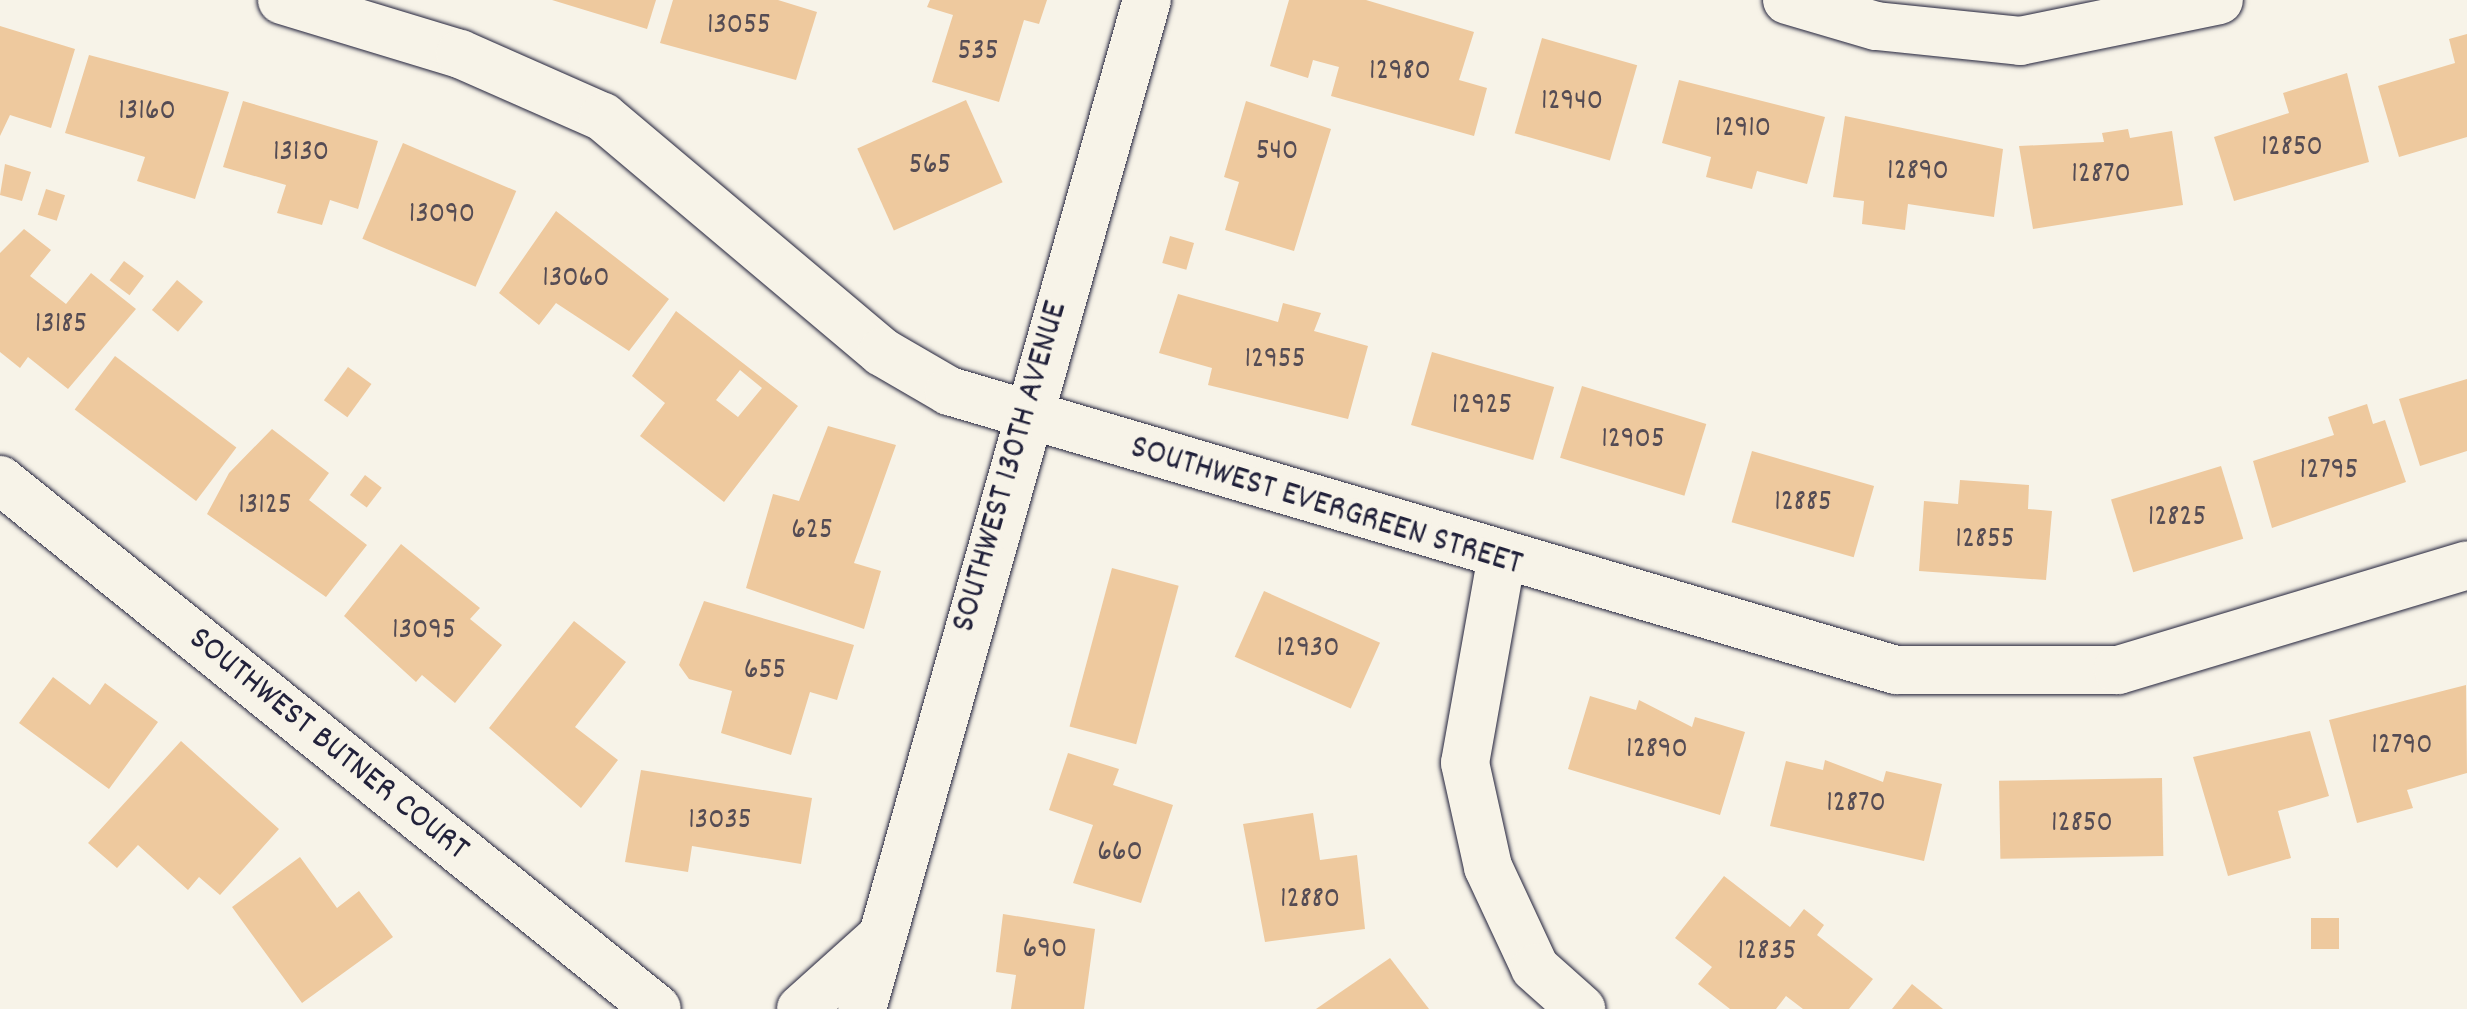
<!DOCTYPE html>
<html>
<head>
<meta charset="utf-8">
<style>
  body { margin:0 }
  #map { position:relative; width:2467px; height:1009px; overflow:hidden; background:#f7f3e8; font-family:Dekko,sans-serif }
  div>[style] { position:absolute }
  [style*='--x'] { left:calc(var(--x)*1px); top:calc(var(--y)*1px); width:calc(var(--w)*1px); rotate:calc(var(--a)*1deg) }
  .building>* { inset:0; background:#eec99e; transform-origin:0 0 }
  .roads { filter:drop-shadow(0 0 2px #22223b) drop-shadow(0 0 2px #22223b) }
  .street>* { height:48px; margin:-24px; padding:0 24px; transform-origin:24px; border-radius:24px; background:#f7f3e8 }
  span { translate:-50% -50%; white-space:nowrap; text-align:center; line-height:1.15; -webkit-text-stroke:8px #f7f3e8; paint-order:stroke }
  .number-label { font-size:30px; color:#554c54 }
  .number-label span { -webkit-text-stroke-width:0 }
  .street-label { font-size:35px; color:#22223b }
</style>
</head>
<body>
<div id="map">
  <div class="building">
    <div style="clip-path:polygon(552px 0,656px 0,647px 29px)"></div>
    <div style="clip-path:polygon(673px 0,778px 0,817px 12px,796px 80px,660px 43px)"></div>
    <div style="clip-path:polygon(930px 0,1047px 0,1039px 24px,1024px 20px,999px 102px,932px 82px,953px 15px,927px 7px)"></div>
    <div style="clip-path:polygon(1289px 0,1366px 0,1474px 32px,1459px 80px,1487px 88px,1474px 136px,1331px 96px,1339px 67px,1313px 60px,1308px 78px,1270px 66px)"></div>
    <div style="clip-path:polygon(0 26px,75px 49px,51px 128px,10px 115px,0 136px)"></div>
    <div style="clip-path:polygon(2467px 34px,2467px 137px,2399px 157px,2378px 86px,2455px 63px,2449px 39px)"></div>
    <div style="left:1542px;top:38px;width:99px;height:99px;rotate:16deg"></div>
    <div style="clip-path:polygon(89px 55px,229px 92px,195px 199px,137px 181px,145px 157px,65px 133px)"></div>
    <div style="clip-path:polygon(2347px 73px,2369px 162px,2234px 201px,2214px 137px,2289px 113px,2283px 93px)"></div>
    <div style="clip-path:polygon(1679px 80px,1825px 117px,1807px 184px,1757px 171px,1752px 189px,1706px 177px,1711px 157px,1662px 143px)"></div>
    <div style="left:966px;top:100px;width:90px;height:119px;rotate:66deg"></div>
    <div style="clip-path:polygon(243px 101px,378px 141px,358px 209px,330px 200px,322px 225px,277px 213px,286px 185px,223px 167px)"></div>
    <div style="clip-path:polygon(1246px 101px,1331px 129px,1294px 251px,1225px 230px,1239px 182px,1224px 177px)"></div>
    <div style="clip-path:polygon(1845px 116px,2003px 149px,1994px 217px,1908px 204px,1905px 230px,1862px 224px,1864px 201px,1833px 197px)"></div>
    <div style="clip-path:polygon(2128px 129px,2130px 138px,2172px 131px,2183px 205px,2033px 229px,2019px 146px,2104px 142px,2102px 133px)"></div>
    <div style="left:403px;top:143px;width:123px;height:104px;rotate:23deg"></div>
    <div style="clip-path:polygon(5px 164px,31px 172px,22px 201px,0 195px)"></div>
    <div style="left:46px;top:189px;width:20px;height:27px;rotate:18deg"></div>
    <div style="clip-path:polygon(556px 211px,669px 299px,629px 351px,556px 303px,539px 325px,499px 293px)"></div>
    <div style="clip-path:polygon(24px 229px,51px 250px,30px 276px,66px 304px,91px 273px,136px 309px,68px 389px,28px 357px,20px 368px,0 352px,0 253px)"></div>
    <div style="left:1170px;top:236px;width:25px;height:28px;rotate:16deg"></div>
    <div style="left:124px;top:261px;width:25px;height:24px;rotate:37deg"></div>
    <div style="left:177px;top:280px;width:34px;height:39px;rotate:40deg"></div>
    <div style="clip-path:polygon(1178px 294px,1278px 322px,1283px 303px,1321px 313px,1314px 331px,1368px 346px,1348px 419px,1208px 385px,1212px 368px,1159px 353px)"></div>
    <div style="clip-path:polygon(evenodd,676px 311px,798px 406px,724px 502px,640px 436px,665px 403px,632px 376px,676px 311px,740px 370px,762px 388px,738px 417px,716px 400px,740px 370px)"></div>
    <div style="left:1432px;top:352px;width:127px;height:76px;rotate:16deg"></div>
    <div style="left:115px;top:356px;width:152px;height:67px;rotate:37deg"></div>
    <div style="left:348px;top:367px;width:29px;height:41px;rotate:36deg"></div>
    <div style="clip-path:polygon(2467px 379px,2467px 451px,2420px 466px,2399px 399px)"></div>
    <div style="left:1582px;top:386px;width:130px;height:75px;rotate:17deg"></div>
    <div style="clip-path:polygon(2367px 404px,2373px 424px,2385px 420px,2406px 482px,2272px 528px,2253px 461px,2334px 435px,2328px 417px)"></div>
    <div style="clip-path:polygon(828px 426px,896px 445px,854px 563px,881px 571px,864px 629px,746px 588px,773px 494px,799px 501px)"></div>
    <div style="clip-path:polygon(272px 429px,329px 473px,309px 500px,367px 545px,326px 597px,207px 514px,229px 473px)"></div>
    <div style="left:1752px;top:451px;width:127px;height:74px;rotate:16deg"></div>
    <div style="left:2221px;top:466px;width:76px;height:115px;rotate:73deg"></div>
    <div style="left:365px;top:475px;width:21px;height:25px;rotate:37deg"></div>
    <div style="clip-path:polygon(1960px 480px,2029px 485px,2028px 509px,2052px 511px,2046px 580px,1919px 571px,1924px 501px,1958px 504px)"></div>
    <div style="clip-path:polygon(401px 544px,480px 608px,470px 619px,502px 645px,455px 703px,422px 675px,416px 682px,344px 616px)"></div>
    <div style="left:1112px;top:568px;width:69px;height:164px;rotate:15deg"></div>
    <div style="left:1264px;top:591px;width:127px;height:72px;rotate:24deg"></div>
    <div style="clip-path:polygon(704px 601px,854px 645px,837px 700px,810px 692px,791px 755px,721px 733px,732px 691px,689px 679px,679px 665px)"></div>
    <div style="clip-path:polygon(574px 621px,626px 662px,575px 727px,618px 760px,581px 808px,489px 728px)"></div>
    <div style="clip-path:polygon(53px 677px,90px 705px,105px 683px,158px 722px,109px 789px,19px 723px)"></div>
    <div style="clip-path:polygon(2466px 685px,2467px 773px,2407px 790px,2413px 808px,2357px 823px,2329px 720px)"></div>
    <div style="clip-path:polygon(1590px 696px,1636px 710px,1639px 700px,1692px 727px,1695px 717px,1745px 732px,1720px 815px,1568px 769px)"></div>
    <div style="clip-path:polygon(2310px 731px,2329px 796px,2278px 811px,2291px 858px,2228px 876px,2193px 757px)"></div>
    <div style="clip-path:polygon(181px 741px,279px 829px,220px 895px,199px 877px,188px 890px,138px 845px,117px 868px,88px 843px)"></div>
    <div style="clip-path:polygon(1068px 753px,1119px 769px,1113px 785px,1173px 805px,1141px 903px,1073px 883px,1093px 825px,1049px 810px)"></div>
    <div style="clip-path:polygon(1825px 760px,1883px 782px,1886px 771px,1942px 784px,1924px 861px,1770px 826px,1786px 761px,1823px 770px)"></div>
    <div style="clip-path:polygon(641px 770px,812px 798px,801px 864px,692px 846px,688px 872px,625px 862px)"></div>
    <div style="left:2162px;top:778px;width:78px;height:163px;rotate:89deg"></div>
    <div style="clip-path:polygon(1313px 813px,1320px 860px,1357px 855px,1365px 929px,1265px 942px,1243px 824px)"></div>
    <div style="clip-path:polygon(300px 857px,337px 908px,359px 891px,393px 937px,302px 1003px,232px 907px)"></div>
    <div style="clip-path:polygon(1724px 876px,1790px 927px,1804px 909px,1824px 925px,1817px 935px,1873px 979px,1849px 1009px,1803px 1009px,1786px 996px,1776px 1009px,1730px 1009px,1698px 984px,1712px 967px,1675px 938px)"></div>
    <div style="clip-path:polygon(1003px 914px,1095px 929px,1084px 1009px,1011px 1009px,1016px 975px,996px 972px)"></div>
    <div style="left:2311px;top:918px;width:28px;height:31px"></div>
    <div style="clip-path:polygon(1390px 958px,1429px 1009px,1316px 1009px)"></div>
    <div style="clip-path:polygon(1912px 984px,1943px 1009px,1892px 1009px)"></div>
  </div>
  <div class="roads">
    <div class="street">
      <div style="--x:282;--y:0;--w:186;--a:16.9"></div>
      <div style="--x:460;--y:54;--w:156;--a:23.8"></div>
      <div style="--x:603;--y:117;--w:365;--a:40.1"></div>
      <div style="--x:882;--y:352;--w:78;--a:30.2"></div>
      <div style="--x:949;--y:391;--w:987;--a:16.42"></div>
      <div style="--x:1896;--y:670;--w:222;--a:0"></div>
      <div style="--x:2118;--y:670;--w:364;--a:-16.7"></div>
      <div style="--x:1787;--y:0;--w:93;--a:16.3"></div>
      <div style="--x:1876;--y:26;--w:145;--a:5.9"></div>
      <div style="--x:2020;--y:41;--w:203;--a:-11.6"></div>
      <div style="--x:0;--y:480;--w:843;--a:38.84"></div>
      <div style="--x:1501;--y:561;--w:205;--a:100.1"></div>
      <div style="--x:1465;--y:763;--w:107;--a:77.5"></div>
      <div style="--x:1488;--y:867;--w:111;--a:65"></div>
      <div style="--x:1535;--y:968;--w:62;--a:41.7"></div>
      <div style="--x:801;--y:1009;--w:105;--a:-41.9"></div>
      <div style="--x:862;--y:1009;--w:1048;--a:-74.23"></div>
    </div>
  </div>
  <div class="number-label">
    <span style="left:739px;top:27px">13055</span>
    <span style="left:978px;top:53px">535</span>
    <span style="left:1400px;top:73px">12980</span>
    <span style="left:1572px;top:103px">12940</span>
    <span style="left:147px;top:113px">13160</span>
    <span style="left:1743px;top:130px">12910</span>
    <span style="left:2292px;top:149px">12850</span>
    <span style="left:1277px;top:153px">540</span>
    <span style="left:301px;top:154px">13130</span>
    <span style="left:930px;top:167px">565</span>
    <span style="left:1918px;top:173px">12890</span>
    <span style="left:2101px;top:176px">12870</span>
    <span style="left:442px;top:216px">13090</span>
    <span style="left:576px;top:280px">13060</span>
    <span style="left:61px;top:326px">13185</span>
    <span style="left:1275px;top:361px">12955</span>
    <span style="left:1482px;top:407px">12925</span>
    <span style="left:1633px;top:441px">12905</span>
    <span style="left:2329px;top:472px">12795</span>
    <span style="left:1803px;top:504px">12885</span>
    <span style="left:265px;top:507px">13125</span>
    <span style="left:2177px;top:519px">12825</span>
    <span style="left:812px;top:532px">625</span>
    <span style="left:1985px;top:541px">12855</span>
    <span style="left:424px;top:632px">13095</span>
    <span style="left:1308px;top:650px">12930</span>
    <span style="left:765px;top:672px">655</span>
    <span style="left:2402px;top:747px">12790</span>
    <span style="left:1657px;top:751px">12890</span>
    <span style="left:1856px;top:805px">12870</span>
    <span style="left:720px;top:822px">13035</span>
    <span style="left:2082px;top:825px">12850</span>
    <span style="left:1120px;top:854px">660</span>
    <span style="left:1310px;top:901px">12880</span>
    <span style="left:1045px;top:951px">690</span>
    <span style="left:1767px;top:953px">12835</span>
  </div>
  <div class="street-label">
    <span style="left:1011px;top:467px;rotate:-74deg">SOUTHWEST 130TH AVENUE</span>
    <span style="left:1326px;top:507px;rotate:17deg">SOUTHWEST EVERGREEN STREET</span>
    <span style="left:328px;top:745px;rotate:39deg">SOUTHWEST BUTNER COURT</span>
  </div>
</div>
</body>
</html>
